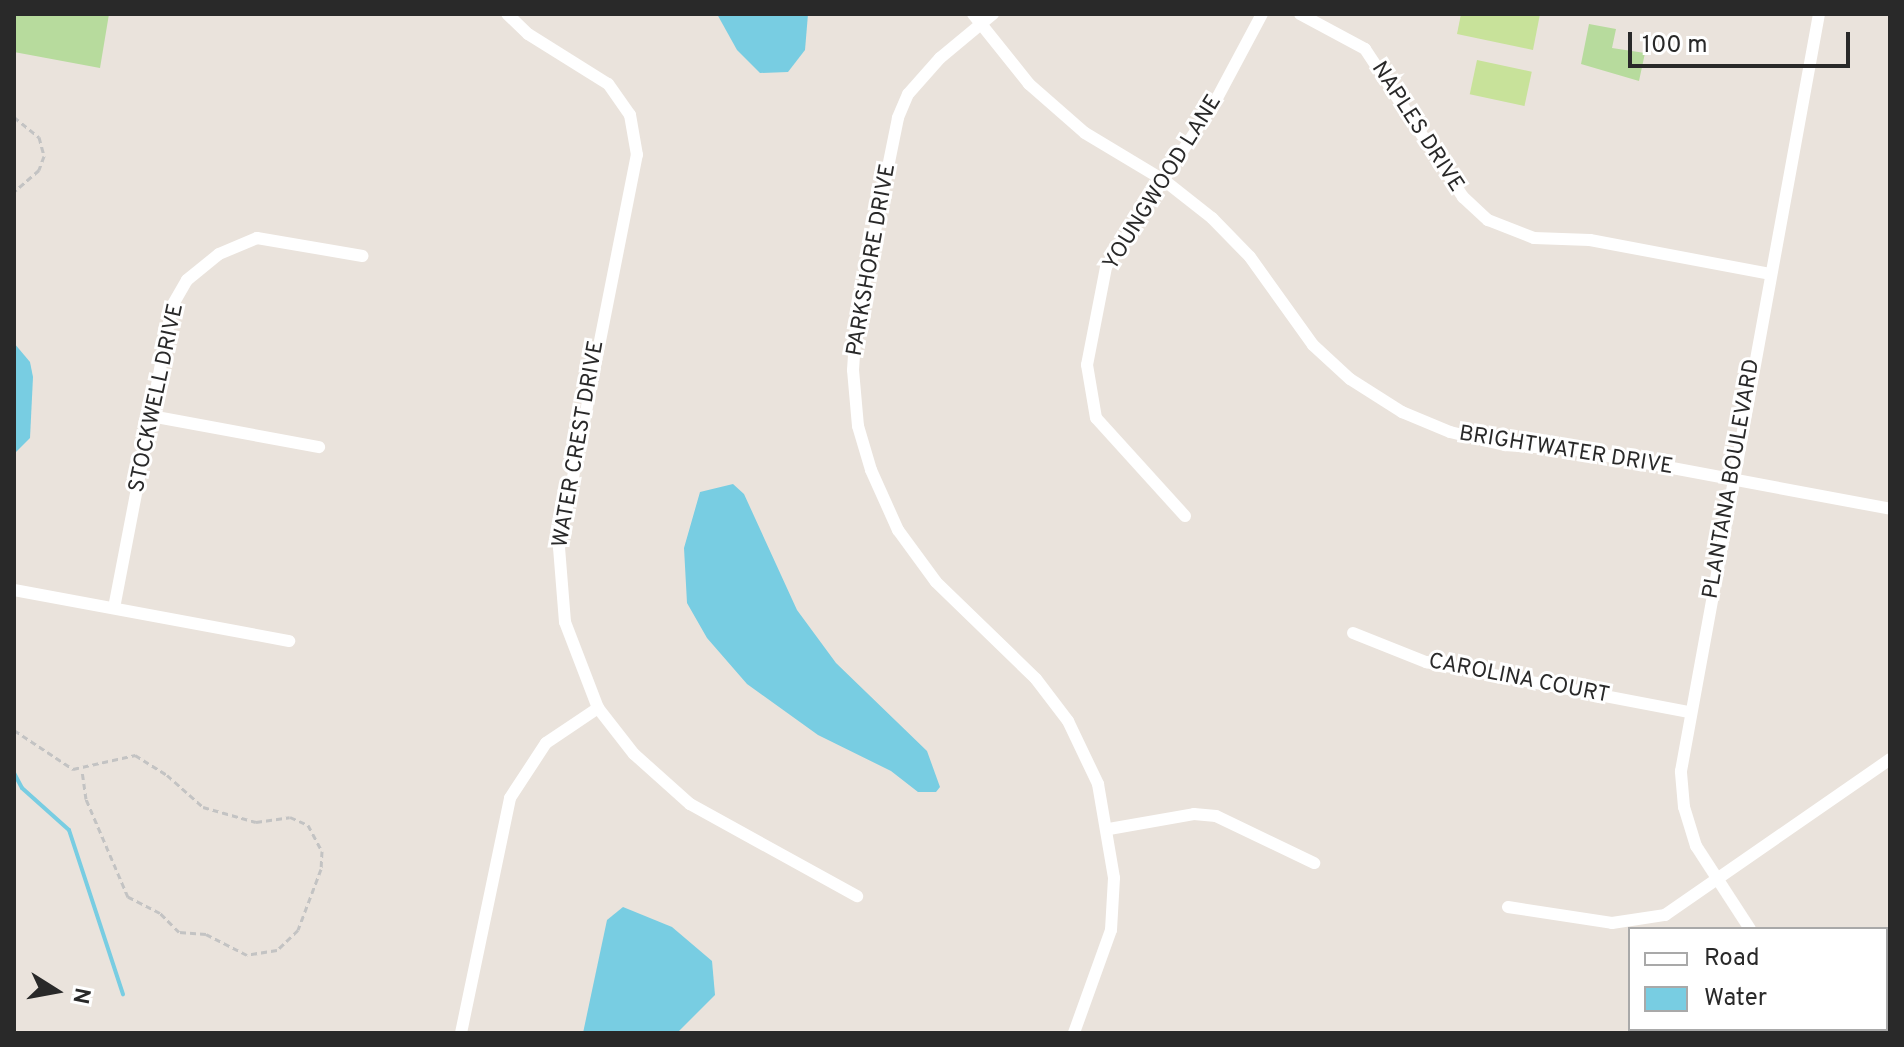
<!DOCTYPE html>
<html>
<head>
<meta charset="utf-8">
<style>
  body { margin:0 }
  #map { position:relative; width:1904px; height:1047px; overflow:hidden; background:#eae3dc; font-family:Overpass,sans-serif }
  div>[style] { position:absolute }
  [style*='--x'] { left:calc(var(--x)*1px); top:calc(var(--y)*1px); width:calc(var(--w)*1px); rotate:calc(var(--a)*1deg) }
  .green>* { inset:0; background:#b7db9d }
  .pitch>* { inset:0; background:#c8e29a; transform-origin:0 0 }
  .water>* { inset:0; background:#78cde2 }
  .stream>* { height:4px; margin:-2px; padding:0 2px; transform-origin:2px; border-radius:2px; background:#78cde2 }
  .path>* { height:3px; margin-top:-1.5px; transform-origin:0; background:repeating-linear-gradient(90deg,#c3c3c3 0 6px,transparent 0 10px) }
  .street>* { height:12px; margin:-6px; padding:0 6px; transform-origin:6px; border-radius:6px; background:#fff }
  span { translate:-50% -50%; white-space:nowrap; text-align:center; line-height:1.15; -webkit-text-stroke:6px #fff; paint-order:stroke }
  .street-label { font-size:22px; color:#292929 }
  .frame { position:absolute; inset:0; border:16px solid #292929; pointer-events:none }
  .legend { position:absolute; left:1628px; top:927px; width:260px; height:104px; box-sizing:border-box; background:#fff; border:2px solid #a9a9a9; margin:0; padding:10px 14px; list-style:none; font-size:24px; color:#292929 }
  .legend li { display:flex; align-items:center; gap:16px; height:40px }
  .legend b { width:40px; border:2px solid #a9a9a9 }
  .north { position:absolute; left:16px; top:951px; width:80px; height:80px; -webkit-text-stroke:6px #fff; paint-order:stroke; rotate:101deg; font-size:22px; font-weight:700; line-height:32px; text-align:center; color:#292929 }
  .north::after { content:''; display:block; margin:auto; width:28px; height:36px; background:#292929; clip-path:polygon(50% 0,100% 100%,50% 72%,0 100%) }
  .scale { position:absolute; left:1628px; top:32px; width:222px; height:36px; box-sizing:border-box; border:4px solid #292929; border-top:0; padding-left:10px; font-size:24px; line-height:28px; white-space:nowrap; color:#292929; -webkit-text-stroke:6px #fff; paint-order:stroke }
</style>
</head>
<body>
<div id="map">
  <div class="green">
    <div style="clip-path:polygon(14px 14px,109px 14px,100px 68px,14px 52px)"></div>
    <div style="clip-path:polygon(1589px 24px,1616px 29px,1612px 48px,1645px 53px,1639px 81px,1581px 64px)"></div>
  </div>
  <div class="pitch">
    <div style="clip-path:polygon(1461px 14px,1540px 14px,1533px 50px,1457px 34px)"></div>
    <div style="left:1477px;top:60px;width:56px;height:35px;rotate:12deg"></div>
  </div>
  <div class="water">
    <div style="clip-path:polygon(717px 14px,808px 14px,805px 50px,788px 72px,760px 73px,737px 50px)"></div>
    <div style="clip-path:polygon(14px 343px,30px 362px,33px 377px,30px 438px,14px 454px)"></div>
    <div style="clip-path:polygon(733px 484px,744px 494px,797px 610px,836px 663px,927px 751px,940px 787px,936px 792px,918px 792px,891px 771px,818px 735px,747px 684px,707px 638px,687px 603px,684px 548px,700px 492px)"></div>
    <div style="clip-path:polygon(623px 907px,672px 927px,712px 961px,715px 995px,677px 1033px,583px 1033px,607px 920px)"></div>
  </div>
  <div class="stream">
    <div style="--x:14;--y:773;--w:17;--a:62"></div>
    <div style="--x:22;--y:788;--w:63;--a:41.8"></div>
    <div style="--x:69;--y:830;--w:173;--a:71.8"></div>
  </div>
  <div class="path">
    <div style="--x:14;--y:117;--w:32;--a:39"></div>
    <div style="--x:39;--y:137;--w:20;--a:75"></div>
    <div style="--x:44;--y:156;--w:15;--a:110"></div>
    <div style="--x:39;--y:170;--w:33;--a:139"></div>
    <div style="--x:14;--y:730;--w:71;--a:33.5"></div>
    <div style="--x:73;--y:769;--w:64;--a:-12.7"></div>
    <div style="--x:135;--y:755;--w:38;--a:32"></div>
    <div style="--x:167;--y:775;--w:48;--a:41.6"></div>
    <div style="--x:203;--y:807;--w:55;--a:15.8"></div>
    <div style="--x:256;--y:822;--w:34;--a:-8"></div>
    <div style="--x:290;--y:817;--w:20;--a:24"></div>
    <div style="--x:308;--y:825;--w:30;--a:62"></div>
    <div style="--x:322;--y:851;--w:18;--a:93"></div>
    <div style="--x:321;--y:869;--w:65;--a:110.7"></div>
    <div style="--x:298;--y:930;--w:29;--a:136"></div>
    <div style="--x:277;--y:950;--w:30;--a:171"></div>
    <div style="--x:247;--y:955;--w:46;--a:-152.9"></div>
    <div style="--x:206;--y:934;--w:27;--a:-176"></div>
    <div style="--x:179;--y:932;--w:27;--a:-135"></div>
    <div style="--x:160;--y:913;--w:36;--a:-153"></div>
    <div style="--x:128;--y:897;--w:107;--a:-113.2"></div>
    <div style="--x:86;--y:799;--w:28;--a:-98"></div>
  </div>
  <div class="street">
    <div style="--x:973;--y:14;--w:90;--a:51.3"></div>
    <div style="--x:1029;--y:84;--w:74;--a:41.2"></div>
    <div style="--x:1085;--y:133;--w:93;--a:31"></div>
    <div style="--x:1165;--y:181;--w:60;--a:38.2"></div>
    <div style="--x:1212;--y:218;--w:54;--a:45.7"></div>
    <div style="--x:1250;--y:257;--w:108;--a:54.4"></div>
    <div style="--x:1313;--y:345;--w:50;--a:42.6"></div>
    <div style="--x:1350;--y:379;--w:62;--a:32.4"></div>
    <div style="--x:1402;--y:412;--w:52;--a:22.6"></div>
    <div style="--x:1450;--y:432;--w:57;--a:13.3"></div>
    <div style="--x:1505;--y:445;--w:71;--a:4"></div>
    <div style="--x:1576;--y:450;--w:319;--a:10.6"></div>
    <div style="--x:993;--y:14;--w:69;--a:140.3"></div>
    <div style="--x:940;--y:58;--w:48;--a:131.6"></div>
    <div style="--x:908;--y:94;--w:26;--a:113"></div>
    <div style="--x:898;--y:118;--w:211;--a:101.5"></div>
    <div style="--x:856;--y:325;--w:45;--a:93.8"></div>
    <div style="--x:853;--y:370;--w:56;--a:84.9"></div>
    <div style="--x:858;--y:426;--w:46;--a:73.5"></div>
    <div style="--x:871;--y:470;--w:66;--a:65.8"></div>
    <div style="--x:898;--y:530;--w:64;--a:53.8"></div>
    <div style="--x:936;--y:582;--w:139;--a:44.1"></div>
    <div style="--x:1036;--y:679;--w:53;--a:52.7"></div>
    <div style="--x:1068;--y:721;--w:70;--a:64.5"></div>
    <div style="--x:1098;--y:784;--w:95;--a:80.3"></div>
    <div style="--x:1114;--y:878;--w:52;--a:93.3"></div>
    <div style="--x:1111;--y:930;--w:109;--a:109.8"></div>
    <div style="--x:1300;--y:14;--w:74;--a:28.3"></div>
    <div style="--x:1365;--y:49;--w:178;--a:56.5"></div>
    <div style="--x:1463;--y:197;--w:34;--a:43"></div>
    <div style="--x:1488;--y:220;--w:49;--a:21.4"></div>
    <div style="--x:1534;--y:238;--w:56;--a:2"></div>
    <div style="--x:1590;--y:240;--w:183;--a:10.7"></div>
    <div style="--x:151;--y:416;--w:171;--a:10.5"></div>
    <div style="--x:1185;--y:516;--w:132;--a:-132.2"></div>
    <div style="--x:1096;--y:418;--w:54;--a:-99.6"></div>
    <div style="--x:1087;--y:365;--w:100;--a:-79"></div>
    <div style="--x:1106;--y:267;--w:198;--a:-56.6"></div>
    <div style="--x:1215;--y:102;--w:100;--a:-61.9"></div>
    <div style="--x:14;--y:590;--w:280;--a:10.5"></div>
    <div style="--x:114;--y:608;--w:308;--a:-79.1"></div>
    <div style="--x:172;--y:306;--w:30;--a:-60"></div>
    <div style="--x:187;--y:280;--w:41;--a:-39.1"></div>
    <div style="--x:219;--y:254;--w:41;--a:-22.8"></div>
    <div style="--x:257;--y:238;--w:107;--a:9.7"></div>
    <div style="--x:1353;--y:633;--w:79;--a:21.7"></div>
    <div style="--x:1426;--y:662;--w:268;--a:10.8"></div>
    <div style="--x:598;--y:708;--w:58;--a:52"></div>
    <div style="--x:634;--y:754;--w:75;--a:41.8"></div>
    <div style="--x:690;--y:804;--w:191;--a:28.9"></div>
    <div style="--x:1109;--y:829;--w:86;--a:-10"></div>
    <div style="--x:1194;--y:814;--w:22;--a:5"></div>
    <div style="--x:1216;--y:816;--w:109;--a:25.6"></div>
    <div style="--x:1508;--y:907;--w:105;--a:8.7"></div>
    <div style="--x:1612;--y:923;--w:54;--a:-8.6"></div>
    <div style="--x:1665;--y:915;--w:274;--a:-34.7"></div>
    <div style="--x:1750;--y:929;--w:99;--a:-123"></div>
    <div style="--x:1696;--y:846;--w:41;--a:-107.1"></div>
    <div style="--x:1684;--y:807;--w:36;--a:-95"></div>
    <div style="--x:1681;--y:771;--w:769;--a:-79.67"></div>
    <div style="--x:1821;--y:1029;--w:4;--a:63"></div>
    <div style="--x:461;--y:1033;--w:240;--a:-78.2"></div>
    <div style="--x:510;--y:798;--w:66;--a:-56.8"></div>
    <div style="--x:546;--y:743;--w:63;--a:-33.9"></div>
    <div style="--x:598;--y:708;--w:92;--a:-111"></div>
    <div style="--x:565;--y:622;--w:74;--a:-94.6"></div>
    <div style="--x:559;--y:548;--w:401;--a:-78.8"></div>
    <div style="--x:637;--y:155;--w:41;--a:-99.9"></div>
    <div style="--x:630;--y:115;--w:38;--a:-125"></div>
    <div style="--x:608;--y:84;--w:94;--a:-148"></div>
    <div style="--x:528;--y:34;--w:29;--a:-136"></div>
    <div style="--x:1874;--y:1033;--w:6;--a:-39"></div>
  </div>
  <div class="street-label">
    <span style="left:1417px;top:127px;rotate:57deg">NAPLES DRIVE</span>
    <span style="left:1163px;top:183px;rotate:-58deg">YOUNGWOOD LANE</span>
    <span style="left:872px;top:260px;rotate:-80deg">PARKSHORE DRIVE</span>
    <span style="left:157px;top:398px;rotate:-78deg">STOCKWELL DRIVE</span>
    <span style="left:579px;top:444px;rotate:-80deg">WATER CREST DRIVE</span>
    <span style="left:1566px;top:451px;rotate:9deg">BRIGHTWATER DRIVE</span>
    <span style="left:1732px;top:479px;rotate:-80deg">PLANTANA BOULEVARD</span>
    <span style="left:1519px;top:679px;rotate:11deg">CAROLINA COURT</span>
  </div>
  <div class="frame"></div>
  <ul class="legend">
  <li><b style="height:10px;background:#fff"></b>Road</li>
  <li><b style="height:22px;background:#78cde2"></b>Water</li>
  </ul>
  <div class="north">N</div>
  <div class="scale">100 m</div>
</div>
</body>
</html>
